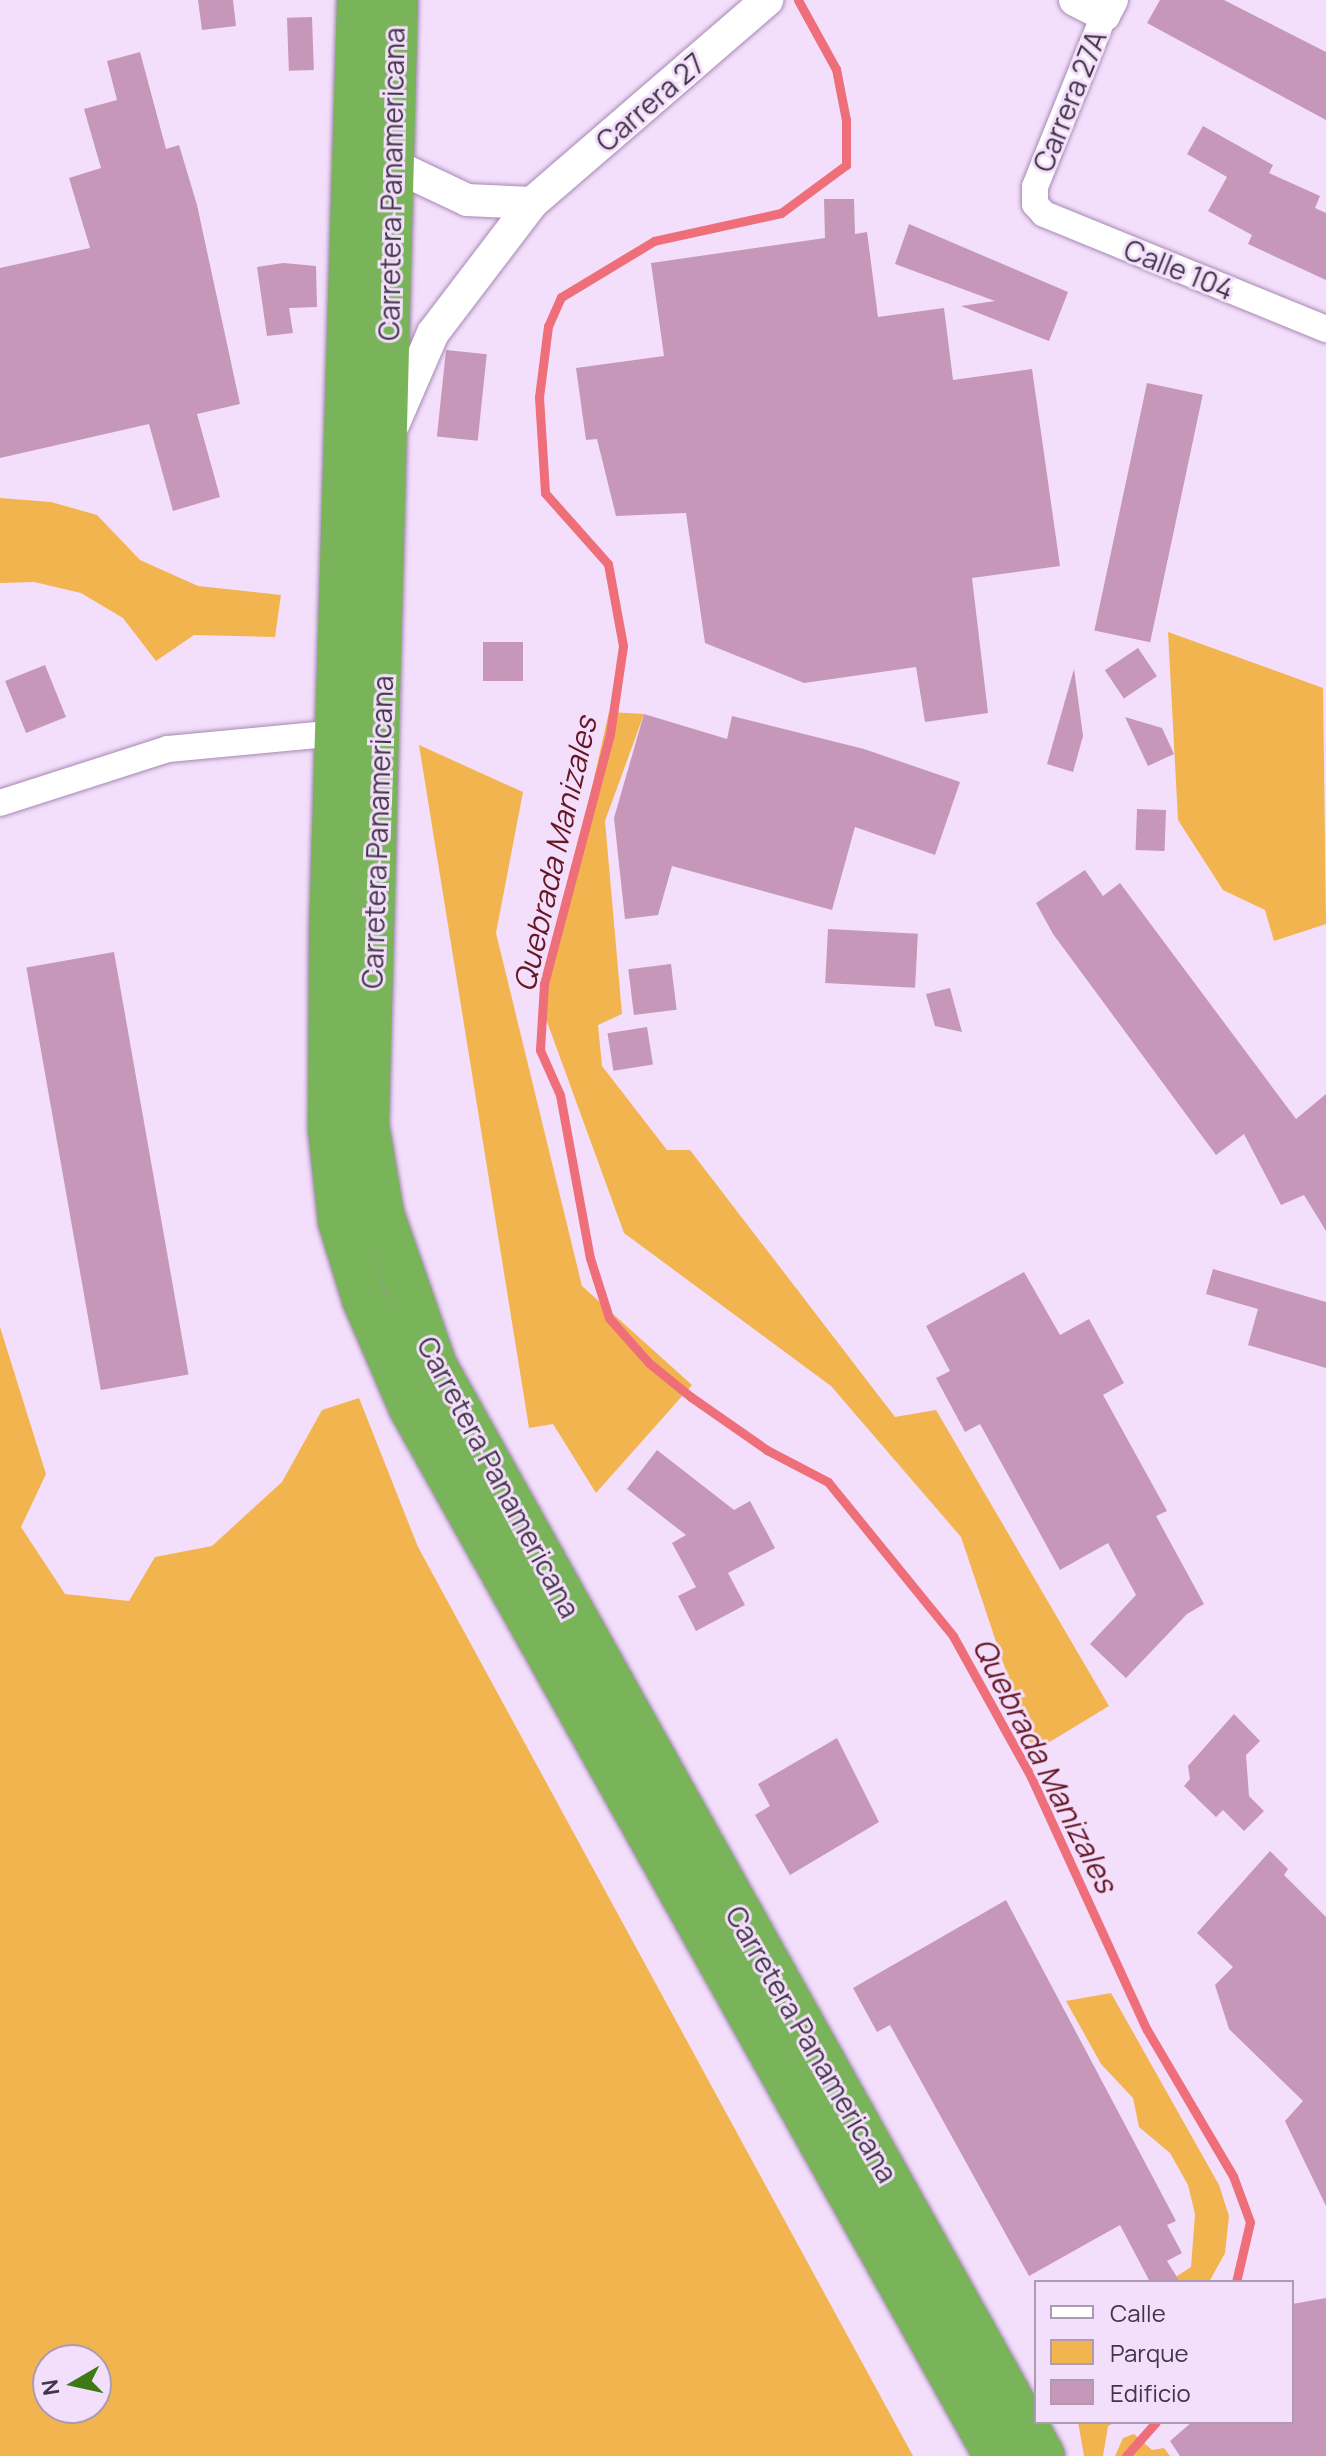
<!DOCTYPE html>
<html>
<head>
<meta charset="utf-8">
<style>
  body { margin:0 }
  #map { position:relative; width:1326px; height:2456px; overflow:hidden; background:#f3dffb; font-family:Manrope,sans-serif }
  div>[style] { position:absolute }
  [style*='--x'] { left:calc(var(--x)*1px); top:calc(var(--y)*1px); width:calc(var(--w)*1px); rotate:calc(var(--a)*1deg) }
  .green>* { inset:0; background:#f2b44f }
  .stream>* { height:9px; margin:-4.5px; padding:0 4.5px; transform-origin:4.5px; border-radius:4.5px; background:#ee6e7a }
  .building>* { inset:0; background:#c697b9; transform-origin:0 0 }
  .roads { filter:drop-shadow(0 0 2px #a788b4) drop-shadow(0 0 2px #a788b4) }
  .minor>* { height:26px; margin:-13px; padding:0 13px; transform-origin:13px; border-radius:13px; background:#fff }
  .tertiary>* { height:32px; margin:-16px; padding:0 16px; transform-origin:16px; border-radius:16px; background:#fff }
  .trunk>* { height:44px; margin:-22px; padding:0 22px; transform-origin:22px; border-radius:22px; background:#7ab45a }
  span { translate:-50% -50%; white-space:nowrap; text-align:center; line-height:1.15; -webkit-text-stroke:6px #f3dffb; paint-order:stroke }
  .street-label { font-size:28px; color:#423547 }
  .water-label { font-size:30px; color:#671624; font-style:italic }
  .legend { position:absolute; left:1034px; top:2280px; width:260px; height:144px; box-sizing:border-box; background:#f3dffb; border:2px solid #ac9bb3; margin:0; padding:10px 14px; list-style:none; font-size:24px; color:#423547 }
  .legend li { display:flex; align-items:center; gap:16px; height:40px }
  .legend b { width:40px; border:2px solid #ac9bb3 }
  .north { position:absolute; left:32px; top:2344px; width:80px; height:80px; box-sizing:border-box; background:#f3dffb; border:2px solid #ac9bb3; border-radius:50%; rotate:261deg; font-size:22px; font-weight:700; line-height:32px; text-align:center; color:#423547 }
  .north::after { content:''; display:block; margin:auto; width:28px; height:36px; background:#3d7914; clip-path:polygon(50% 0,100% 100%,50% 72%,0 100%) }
</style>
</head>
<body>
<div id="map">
  <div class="green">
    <div style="clip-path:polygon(0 498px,51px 502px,97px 515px,140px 560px,198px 586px,281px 595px,275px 637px,194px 635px,156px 661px,123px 618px,81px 593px,34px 582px,0 583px)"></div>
    <div style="clip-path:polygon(1168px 632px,1323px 688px,1326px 924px,1274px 941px,1265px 910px,1223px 890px,1178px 820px)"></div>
    <div style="clip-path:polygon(609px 712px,644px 714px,605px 821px,622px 1014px,598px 1025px,602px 1066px,667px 1150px,690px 1150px,895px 1417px,936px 1410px,1109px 1706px,1033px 1752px,961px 1537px,831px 1386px,624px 1233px,542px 1008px)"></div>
    <div style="clip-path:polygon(419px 745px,523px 792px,496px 933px,582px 1286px,692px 1385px,596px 1493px,553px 1424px,529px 1428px)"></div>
    <div style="clip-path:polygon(evenodd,0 1327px,46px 1474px,21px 1527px,65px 1594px,129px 1601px,155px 1557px,212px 1546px,282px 1482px,322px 1410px,359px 1398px,418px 1547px,913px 2456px,0 2456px,0 1327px,48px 2360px,96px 2360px,96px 2408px,48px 2408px,48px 2360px)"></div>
    <div style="clip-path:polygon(1111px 1993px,1219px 2185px,1229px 2216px,1225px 2253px,1209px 2282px,1168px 2282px,1191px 2267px,1195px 2214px,1188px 2185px,1170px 2153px,1139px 2127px,1133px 2098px,1101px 2064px,1066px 2001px)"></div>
    <div style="clip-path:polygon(1078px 2422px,1116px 2422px,1108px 2426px,1103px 2456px,1084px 2456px)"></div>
    <div style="clip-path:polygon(1134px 2434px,1152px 2450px,1164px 2448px,1170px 2456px,1115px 2456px,1123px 2438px)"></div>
  </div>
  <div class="stream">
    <div style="--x:798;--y:0;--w:79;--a:61.2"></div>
    <div style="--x:836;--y:69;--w:52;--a:78.9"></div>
    <div style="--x:846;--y:120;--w:45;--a:90"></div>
    <div style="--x:846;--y:165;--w:81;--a:143.6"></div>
    <div style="--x:781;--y:213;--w:130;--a:167.6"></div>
    <div style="--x:654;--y:241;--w:109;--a:148.9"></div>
    <div style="--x:561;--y:297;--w:32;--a:114"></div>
    <div style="--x:548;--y:326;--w:72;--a:97.2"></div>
    <div style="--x:539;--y:397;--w:96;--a:86.4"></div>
    <div style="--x:545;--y:493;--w:95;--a:48.4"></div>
    <div style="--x:608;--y:564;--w:83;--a:79.6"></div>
    <div style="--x:623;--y:646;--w:89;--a:98.4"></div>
    <div style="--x:610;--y:734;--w:259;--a:104.8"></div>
    <div style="--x:544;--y:984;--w:66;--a:93.5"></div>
    <div style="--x:540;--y:1050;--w:49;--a:66"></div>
    <div style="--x:560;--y:1095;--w:166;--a:79.6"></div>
    <div style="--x:590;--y:1258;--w:63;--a:72.4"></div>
    <div style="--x:609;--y:1318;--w:60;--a:48.4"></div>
    <div style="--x:649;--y:1363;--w:54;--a:39"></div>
    <div style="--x:691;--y:1397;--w:93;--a:34.9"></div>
    <div style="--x:767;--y:1450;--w:69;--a:27.7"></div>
    <div style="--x:828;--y:1482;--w:198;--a:50.9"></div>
    <div style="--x:953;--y:1636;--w:161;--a:61"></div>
    <div style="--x:1031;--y:1777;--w:278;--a:65.4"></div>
    <div style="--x:1147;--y:2030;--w:169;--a:59.5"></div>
    <div style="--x:1233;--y:2176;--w:49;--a:69.7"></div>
    <div style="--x:1250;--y:2222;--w:62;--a:103.1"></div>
    <div style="--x:1126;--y:2456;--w:45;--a:-48.6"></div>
  </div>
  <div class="building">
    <div style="clip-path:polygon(198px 0,233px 0,236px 26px,202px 30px)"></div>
    <div style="clip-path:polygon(1160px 0,1224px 0,1326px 52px,1326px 120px,1147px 23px)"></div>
    <div style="left:312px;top:17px;width:53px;height:25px;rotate:88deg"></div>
    <div style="clip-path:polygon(140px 52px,166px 149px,179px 145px,197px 205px,240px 404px,197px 414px,220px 497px,173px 511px,149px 424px,0 458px,0 268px,90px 248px,69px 178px,101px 168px,84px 109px,117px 100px,107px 61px)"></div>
    <div style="clip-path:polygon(1203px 126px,1273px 165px,1269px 173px,1320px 196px,1315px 208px,1326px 213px,1326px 280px,1248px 244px,1252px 235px,1208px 211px,1227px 177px,1187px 154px)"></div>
    <div style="clip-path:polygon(824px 199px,854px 199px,855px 234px,867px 232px,878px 317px,944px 308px,953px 380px,1032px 369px,1060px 566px,972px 578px,988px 713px,925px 722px,916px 667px,804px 683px,705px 643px,686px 513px,616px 516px,597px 439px,586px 440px,576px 368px,664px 356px,651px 263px,825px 238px)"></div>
    <div style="clip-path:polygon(909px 224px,1068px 292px,1049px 341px,961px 306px,995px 301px,895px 264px)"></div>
    <div style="clip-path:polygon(283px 263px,316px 266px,317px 307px,289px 308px,293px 333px,267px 336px,257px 267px)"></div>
    <div style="left:446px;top:350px;width:41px;height:87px;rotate:6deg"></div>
    <div style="left:1147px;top:383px;width:57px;height:253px;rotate:12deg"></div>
    <div style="left:483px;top:642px;width:40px;height:39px"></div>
    <div style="left:1138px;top:648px;width:34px;height:40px;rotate:56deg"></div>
    <div style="left:45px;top:665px;width:56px;height:43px;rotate:68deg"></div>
    <div style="clip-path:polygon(1074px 669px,1083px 736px,1073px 772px,1047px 764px)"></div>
    <div style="clip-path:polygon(644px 714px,727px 739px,732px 716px,864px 749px,960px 782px,935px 855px,855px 827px,832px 910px,672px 866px,658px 915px,625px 919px,614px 818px)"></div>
    <div style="clip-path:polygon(1125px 717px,1162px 728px,1174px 754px,1148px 766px)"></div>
    <div style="left:1137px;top:809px;width:29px;height:41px;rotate:2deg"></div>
    <div style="clip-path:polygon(1085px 870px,1103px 896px,1120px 883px,1296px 1119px,1326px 1094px,1326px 1231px,1304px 1195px,1281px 1205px,1244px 1134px,1216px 1155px,1053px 934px,1036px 903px)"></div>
    <div style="left:828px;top:929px;width:90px;height:54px;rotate:3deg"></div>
    <div style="left:114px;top:952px;width:429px;height:89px;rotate:80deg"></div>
    <div style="left:671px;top:964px;width:46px;height:43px;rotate:83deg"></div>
    <div style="clip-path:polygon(950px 988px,962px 1032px,935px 1026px,926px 994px)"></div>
    <div style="left:647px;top:1027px;width:38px;height:40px;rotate:81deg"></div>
    <div style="clip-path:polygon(1213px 1269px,1326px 1302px,1326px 1368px,1248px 1345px,1258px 1309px,1206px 1294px)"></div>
    <div style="clip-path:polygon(1024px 1272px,1060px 1335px,1089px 1319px,1124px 1383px,1103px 1395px,1167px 1511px,1156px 1516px,1204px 1604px,1187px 1614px,1126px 1678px,1090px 1644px,1136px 1595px,1108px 1543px,1060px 1570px,980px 1424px,965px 1432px,936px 1378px,950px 1371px,926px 1326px)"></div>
    <div style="clip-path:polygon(657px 1450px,734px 1510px,750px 1501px,775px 1548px,728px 1573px,745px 1605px,696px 1631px,678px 1596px,696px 1587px,672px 1543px,686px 1535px,627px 1489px)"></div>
    <div style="clip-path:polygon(1234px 1714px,1260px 1741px,1246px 1755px,1249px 1796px,1264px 1811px,1244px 1831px,1223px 1810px,1216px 1817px,1184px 1786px,1190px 1779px,1188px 1766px)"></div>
    <div style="clip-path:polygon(837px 1738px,879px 1822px,790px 1875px,755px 1815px,770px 1806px,758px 1784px)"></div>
    <div style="clip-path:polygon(1270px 1851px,1288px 1869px,1284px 1875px,1326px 1917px,1326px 2206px,1285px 2121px,1303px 2101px,1229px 2029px,1215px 1985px,1233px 1967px,1197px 1933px)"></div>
    <div style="clip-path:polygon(1006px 1900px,1176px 2221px,1167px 2225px,1182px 2253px,1167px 2261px,1180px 2282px,1150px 2282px,1120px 2225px,1029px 2276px,890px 2025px,877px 2032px,853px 1988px)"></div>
    <div style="clip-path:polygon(1326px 2298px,1326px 2456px,1180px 2456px,1170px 2441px,1192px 2422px,1292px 2422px,1292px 2304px)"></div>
  </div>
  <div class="roads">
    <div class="minor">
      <div style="--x:1104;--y:15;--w:185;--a:111.9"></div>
      <div style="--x:1035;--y:187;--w:17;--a:90"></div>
      <div style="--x:1035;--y:204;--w:13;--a:48"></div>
      <div style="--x:1044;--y:214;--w:305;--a:22.2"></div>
      <div style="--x:0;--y:803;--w:176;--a:-17.8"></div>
      <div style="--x:168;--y:749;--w:171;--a:-5.4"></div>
    </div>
    <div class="tertiary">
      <div style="--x:1075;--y:0;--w:33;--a:27"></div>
      <div style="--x:1104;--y:15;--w:17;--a:-62"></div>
      <div style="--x:391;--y:164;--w:84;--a:25.3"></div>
      <div style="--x:467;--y:200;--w:65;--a:2.6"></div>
      <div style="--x:394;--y:423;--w:98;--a:-66.6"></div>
      <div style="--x:433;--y:333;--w:163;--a:-52.7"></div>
      <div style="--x:532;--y:203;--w:311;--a:-40.8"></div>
    </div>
    <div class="trunk">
      <div style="--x:359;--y:0;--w:933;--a:91.72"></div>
      <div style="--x:331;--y:933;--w:196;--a:90.3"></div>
      <div style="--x:330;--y:1129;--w:93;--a:83.8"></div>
      <div style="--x:340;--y:1221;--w:82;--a:72.9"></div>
      <div style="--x:364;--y:1299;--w:119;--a:66.7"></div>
      <div style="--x:411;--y:1408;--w:1200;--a:60.83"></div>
      <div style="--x:396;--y:0;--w:1125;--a:91.48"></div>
      <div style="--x:367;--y:1125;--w:90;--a:80.4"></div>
      <div style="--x:382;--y:1214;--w:161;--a:70.8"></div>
      <div style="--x:435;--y:1366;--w:1248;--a:60.85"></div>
    </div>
  </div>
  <div class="street-label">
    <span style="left:1069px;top:101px;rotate:-68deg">Carrera 27A</span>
    <span style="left:650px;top:102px;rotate:-41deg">Carrera 27</span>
    <span style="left:391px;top:184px;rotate:-89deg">Carretera Panamericana</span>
    <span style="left:1179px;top:269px;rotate:22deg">Calle 104</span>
    <span style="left:377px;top:832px;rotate:-88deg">Carretera Panamericana</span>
    <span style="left:499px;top:1477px;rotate:62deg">Carretera Panamericana</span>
    <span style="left:812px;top:2044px;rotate:60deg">Carretera Panamericana</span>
  </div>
  <div class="water-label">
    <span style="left:555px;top:854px;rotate:-77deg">Quebrada Manizales</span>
    <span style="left:1045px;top:1765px;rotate:63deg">Quebrada Manizales</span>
  </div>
  <ul class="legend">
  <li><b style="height:10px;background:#fff"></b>Calle</li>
  <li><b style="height:22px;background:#f2b44f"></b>Parque</li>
  <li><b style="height:22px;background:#c697b9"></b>Edificio</li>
  </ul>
  <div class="north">N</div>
</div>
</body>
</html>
